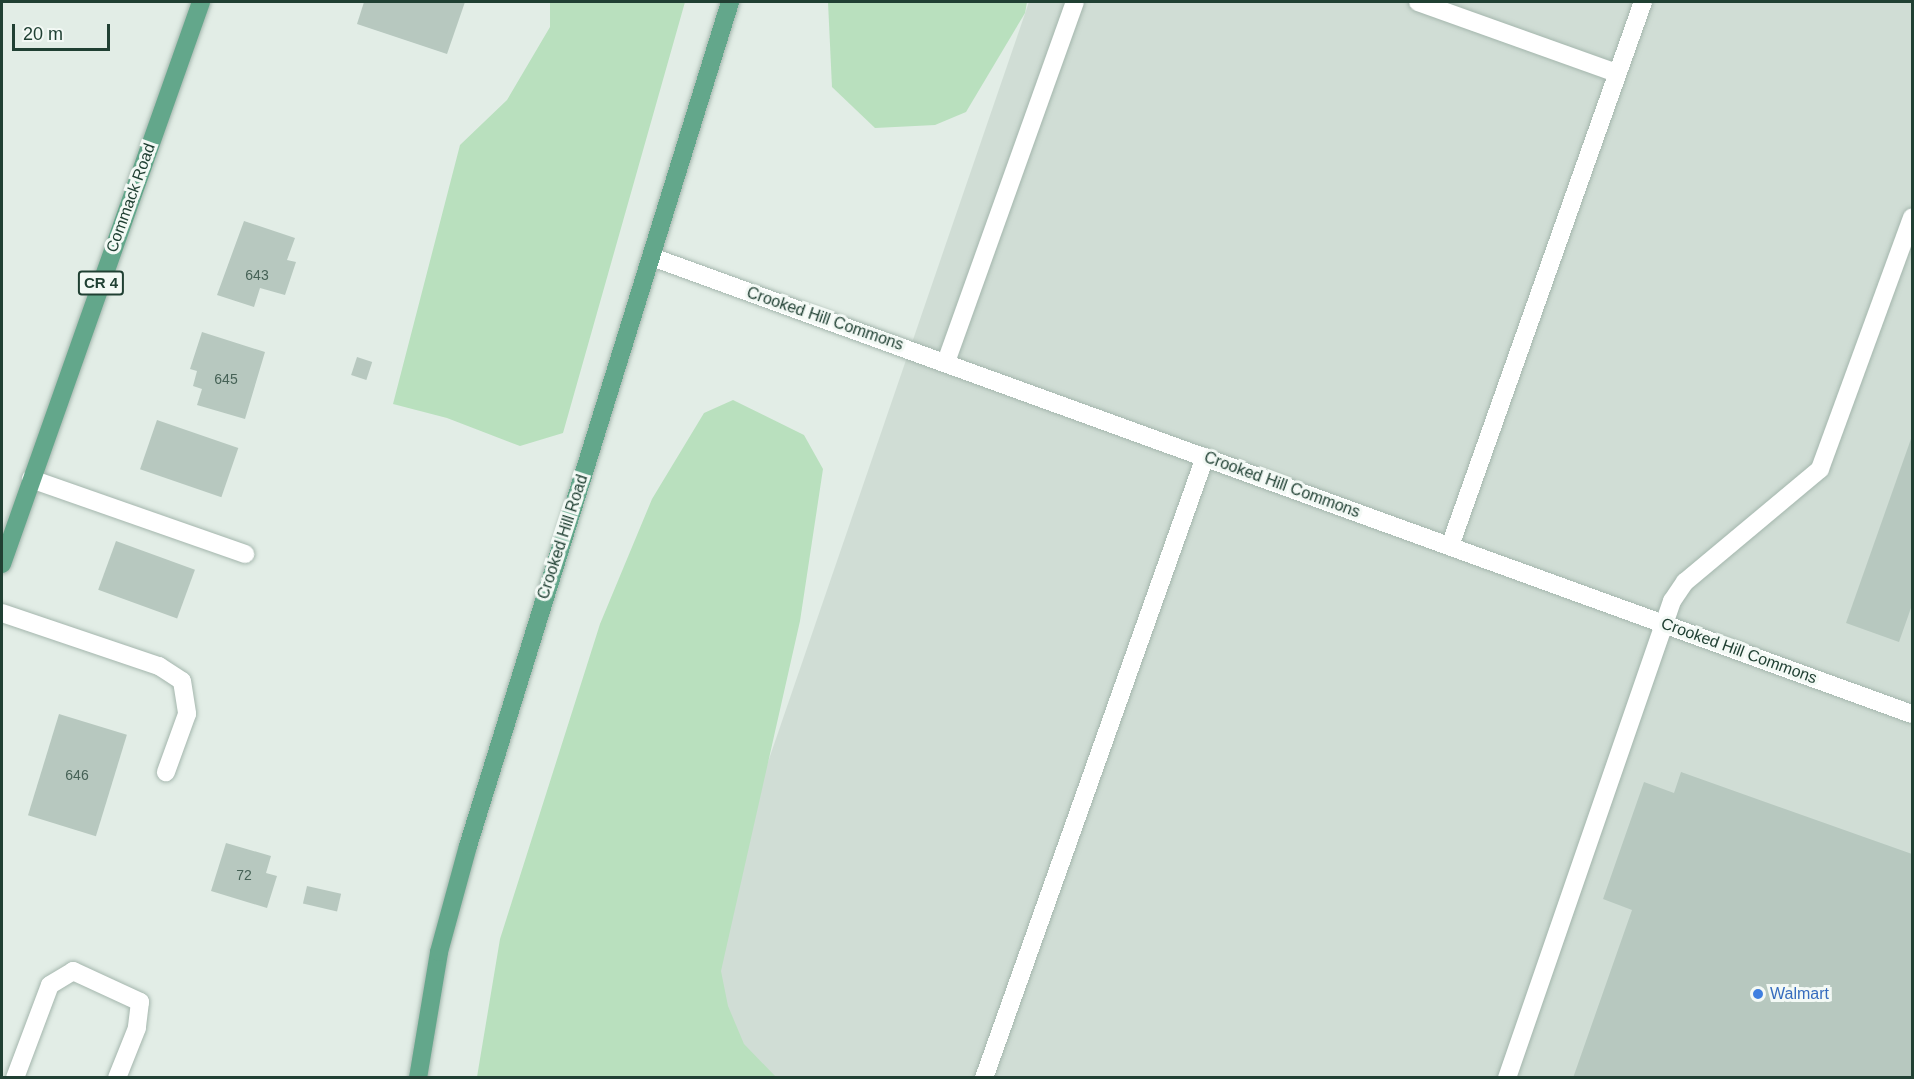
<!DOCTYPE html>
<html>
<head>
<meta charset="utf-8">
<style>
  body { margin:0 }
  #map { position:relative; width:1914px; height:1079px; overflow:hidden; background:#e2ede6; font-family:Arial,sans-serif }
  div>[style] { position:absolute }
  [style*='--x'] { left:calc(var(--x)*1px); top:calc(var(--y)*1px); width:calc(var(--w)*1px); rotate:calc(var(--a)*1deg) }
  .built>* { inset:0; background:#d0ddd5 }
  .green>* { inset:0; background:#b9e0be }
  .building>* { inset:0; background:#b7c8bf; transform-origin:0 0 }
  .roads { filter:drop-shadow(0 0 2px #a4b6ad) drop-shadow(0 0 2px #a4b6ad) }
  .minor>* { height:18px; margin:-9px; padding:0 9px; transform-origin:9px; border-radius:9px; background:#fff }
  .major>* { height:18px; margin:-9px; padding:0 9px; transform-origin:9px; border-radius:9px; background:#63a78b }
  .dots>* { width:16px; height:16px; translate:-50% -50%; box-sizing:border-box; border:3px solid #f3f9f5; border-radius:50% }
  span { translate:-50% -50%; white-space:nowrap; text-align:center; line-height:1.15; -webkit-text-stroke:6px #f3f9f5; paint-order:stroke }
  .number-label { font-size:14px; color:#466256 }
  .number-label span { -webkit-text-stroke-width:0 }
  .shield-label span { padding:2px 4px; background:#f3f9f5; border:2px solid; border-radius:4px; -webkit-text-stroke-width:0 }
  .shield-label { font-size:15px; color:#204033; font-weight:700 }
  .street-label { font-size:16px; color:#204033 }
  .shop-label { font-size:16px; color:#366cbe }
  .left { translate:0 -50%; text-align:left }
  .frame { position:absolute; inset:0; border:3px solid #204033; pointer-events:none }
  .scale { position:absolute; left:12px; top:24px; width:98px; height:27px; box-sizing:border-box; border:3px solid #204033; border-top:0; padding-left:8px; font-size:18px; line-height:21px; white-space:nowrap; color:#204033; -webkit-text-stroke:4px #f3f9f5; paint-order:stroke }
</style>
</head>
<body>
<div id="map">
  <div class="built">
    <div style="clip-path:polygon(1029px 2px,1912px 2px,1912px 1077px,696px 1078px,678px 1024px)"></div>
  </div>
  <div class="green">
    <div style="clip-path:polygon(550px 2px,685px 2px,563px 433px,520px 446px,447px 418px,393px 404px,460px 145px,507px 100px,550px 27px)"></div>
    <div style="clip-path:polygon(828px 2px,1027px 2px,1025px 13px,966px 112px,935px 125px,875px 128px,832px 87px)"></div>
    <div style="clip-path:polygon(733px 400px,804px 435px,823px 469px,800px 621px,721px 971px,728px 1006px,744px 1044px,776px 1077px,477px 1077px,500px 939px,600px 624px,652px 499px,704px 413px)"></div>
  </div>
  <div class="building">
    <div style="clip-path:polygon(364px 2px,465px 2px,447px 54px,357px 24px)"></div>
    <div style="clip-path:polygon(244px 221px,295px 238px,287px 260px,296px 262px,285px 295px,260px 288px,254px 307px,217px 295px)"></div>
    <div style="clip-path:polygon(202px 332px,265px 352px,245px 419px,197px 405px,202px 389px,193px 386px,197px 371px,190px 369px)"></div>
    <div style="left:357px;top:357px;width:16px;height:19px;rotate:18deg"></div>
    <div style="left:157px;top:420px;width:86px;height:52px;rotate:19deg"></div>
    <div style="clip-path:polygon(1912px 436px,1912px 605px,1899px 642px,1846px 623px)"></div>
    <div style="left:116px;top:541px;width:84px;height:52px;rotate:20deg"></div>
    <div style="left:59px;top:714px;width:71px;height:106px;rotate:17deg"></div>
    <div style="clip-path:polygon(1681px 772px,1912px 854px,1912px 1078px,1573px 1078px,1632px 910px,1603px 899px,1644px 782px,1674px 793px)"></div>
    <div style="clip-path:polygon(226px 843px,271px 856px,266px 873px,277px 876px,267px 908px,211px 891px)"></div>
    <div style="left:307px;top:886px;width:35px;height:18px;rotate:13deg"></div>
  </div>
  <div class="roads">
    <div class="minor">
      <div style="--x:1418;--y:2;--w:210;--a:19.7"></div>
      <div style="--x:652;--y:257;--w:1340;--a:19.94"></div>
      <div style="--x:946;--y:362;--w:382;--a:-70.3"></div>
      <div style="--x:31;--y:479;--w:227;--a:19.3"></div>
      <div style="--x:1450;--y:546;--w:577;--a:-70.47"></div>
      <div style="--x:2;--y:613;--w:166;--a:18.7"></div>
      <div style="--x:159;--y:666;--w:27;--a:33"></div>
      <div style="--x:182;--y:681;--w:33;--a:81"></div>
      <div style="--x:187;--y:714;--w:62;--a:109.9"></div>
      <div style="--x:15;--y:1078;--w:99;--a:-69.4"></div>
      <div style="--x:50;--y:985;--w:27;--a:-31"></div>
      <div style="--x:73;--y:971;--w:74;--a:24.8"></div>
      <div style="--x:140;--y:1002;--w:26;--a:97"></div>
      <div style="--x:137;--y:1028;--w:54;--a:111.8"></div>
      <div style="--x:984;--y:1078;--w:659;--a:-70.41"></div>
      <div style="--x:1507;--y:1078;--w:505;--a:-70.92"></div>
      <div style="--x:1672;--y:601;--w:23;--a:-56"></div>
      <div style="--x:1685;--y:582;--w:176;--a:-39.9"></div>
      <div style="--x:1820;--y:469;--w:268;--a:-69.9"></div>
    </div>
    <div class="major">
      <div style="--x:2;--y:564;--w:596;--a:-70.5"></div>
      <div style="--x:418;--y:1078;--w:128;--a:-80.5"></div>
      <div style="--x:439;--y:952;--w:110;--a:-74.7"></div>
      <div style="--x:468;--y:846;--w:884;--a:-72.75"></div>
    </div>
  </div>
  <div class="dots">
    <div style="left:1758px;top:994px;background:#3f7fe0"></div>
  </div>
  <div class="number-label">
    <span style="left:257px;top:275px">643</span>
    <span style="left:226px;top:379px">645</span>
    <span style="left:77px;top:775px">646</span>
    <span style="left:244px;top:875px">72</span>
  </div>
  <div class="shield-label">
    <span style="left:101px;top:283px">CR 4</span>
  </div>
  <div class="street-label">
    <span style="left:131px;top:198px;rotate:-70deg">Commack Road</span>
    <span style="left:825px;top:319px;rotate:19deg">Crooked Hill Commons</span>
    <span style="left:1282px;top:485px;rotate:20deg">Crooked Hill Commons</span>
    <span style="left:563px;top:537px;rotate:-72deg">Crooked Hill Road</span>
    <span style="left:1739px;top:651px;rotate:20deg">Crooked Hill Commons</span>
  </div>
  <div class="shop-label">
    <span class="left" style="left:1770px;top:994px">Walmart</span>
  </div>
  <div class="frame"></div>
  <div class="scale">20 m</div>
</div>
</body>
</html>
